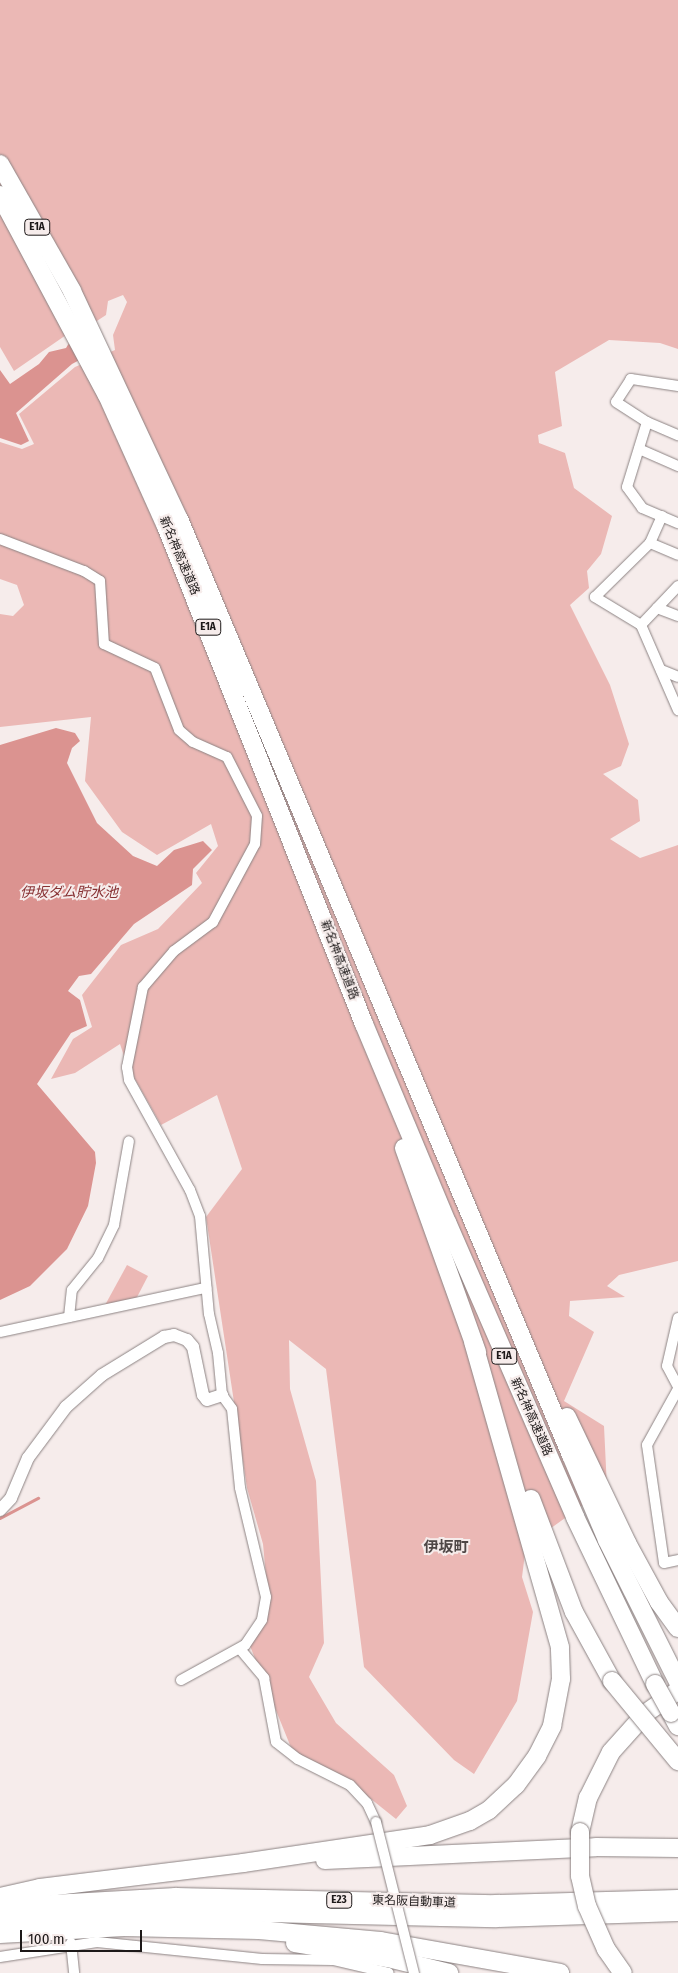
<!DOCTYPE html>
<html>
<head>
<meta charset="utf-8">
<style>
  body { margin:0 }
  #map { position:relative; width:678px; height:1973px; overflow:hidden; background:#f6eceb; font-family:"Fira Sans Condensed","Noto Sans JP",sans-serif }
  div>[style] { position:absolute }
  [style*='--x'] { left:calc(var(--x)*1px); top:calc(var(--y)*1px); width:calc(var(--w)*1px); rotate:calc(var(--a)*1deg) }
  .green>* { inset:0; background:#ebb8b5 }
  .water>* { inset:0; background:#db9390 }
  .stream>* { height:2.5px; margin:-1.25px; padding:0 1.25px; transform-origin:1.25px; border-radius:1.25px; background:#db9390 }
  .roads { filter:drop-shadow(0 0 1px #8c8383) drop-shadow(0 0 1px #8c8383) }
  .minor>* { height:10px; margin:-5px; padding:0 5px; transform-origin:5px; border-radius:5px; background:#fff }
  .tertiary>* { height:12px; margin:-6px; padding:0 6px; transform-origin:6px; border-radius:6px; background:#fff }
  .motorway>* { height:18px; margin:-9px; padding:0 9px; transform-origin:9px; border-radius:9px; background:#fff }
  .bridges { filter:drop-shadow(0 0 1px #8c8383) drop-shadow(0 0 1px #8c8383) }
  .minor-bridge>* { height:10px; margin:-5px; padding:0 5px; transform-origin:5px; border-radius:5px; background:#fff }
  .motorway-bridge>* { height:18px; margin:-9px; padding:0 9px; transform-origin:9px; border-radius:9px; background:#fff }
  span { translate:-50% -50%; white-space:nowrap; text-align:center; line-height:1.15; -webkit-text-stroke:4px #f6eceb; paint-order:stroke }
  .shield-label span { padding:1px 4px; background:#f6eceb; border:1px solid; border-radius:4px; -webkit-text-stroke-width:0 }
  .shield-label { font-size:11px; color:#1d1919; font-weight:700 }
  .street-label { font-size:12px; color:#1d1919 }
  .water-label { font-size:14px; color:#873133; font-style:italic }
  .quarter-label { font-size:15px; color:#4f4746; font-weight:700 }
  .scale { position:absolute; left:20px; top:1930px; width:122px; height:22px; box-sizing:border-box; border:2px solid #1d1919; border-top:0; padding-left:6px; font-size:15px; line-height:18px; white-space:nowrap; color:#1d1919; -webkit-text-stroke:4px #f6eceb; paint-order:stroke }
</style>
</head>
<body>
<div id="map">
  <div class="green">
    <div style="clip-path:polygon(0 0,678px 0,678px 349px,660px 343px,609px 340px,555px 372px,562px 426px,538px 435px,539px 443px,565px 453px,574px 488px,612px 516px,601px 554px,587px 571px,589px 588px,570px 605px,610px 685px,629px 744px,621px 766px,603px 774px,638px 800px,640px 821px,610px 839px,640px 858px,678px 845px,678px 1261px,619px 1275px,607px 1286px,625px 1297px,570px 1301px,569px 1316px,594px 1332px,564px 1401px,604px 1426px,607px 1488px,526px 1546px,522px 1577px,533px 1612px,517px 1701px,474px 1774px,454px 1760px,364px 1667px,326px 1369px,289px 1340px,290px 1389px,316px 1481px,324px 1643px,309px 1677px,336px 1723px,394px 1775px,407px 1806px,396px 1819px,366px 1795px,292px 1750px,250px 1646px,268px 1598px,263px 1544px,247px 1488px,206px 1217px,242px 1169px,217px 1095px,161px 1125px,127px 1065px,120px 1044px,75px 1073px,51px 1079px,73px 1039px,92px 1027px,82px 995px,121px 945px,158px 929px,202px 883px,196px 873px,218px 846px,211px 824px,157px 855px,122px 832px,85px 781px,91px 717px,0 727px,0 614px,13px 616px,24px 605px,17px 585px,0 579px,0 442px,22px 449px,34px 444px,19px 414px,75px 367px,115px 350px,113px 335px,127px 302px,123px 295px,108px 301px,106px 315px,77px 334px,69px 333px,14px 371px,0 347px)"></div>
    <div style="clip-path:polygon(127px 1265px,148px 1276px,135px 1301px,104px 1307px)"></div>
  </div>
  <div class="water">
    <div style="clip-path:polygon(72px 338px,87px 356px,72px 364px,16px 413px,29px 441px,21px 445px,0 438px,0 370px,10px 384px,39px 364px,49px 352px,66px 348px)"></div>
    <div style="clip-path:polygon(56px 728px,75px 733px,80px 741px,72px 748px,67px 763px,97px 823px,133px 856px,157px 866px,174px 850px,203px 841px,212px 850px,193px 869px,192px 885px,134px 924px,91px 974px,79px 976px,68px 991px,80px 1000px,87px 1026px,71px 1033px,37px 1084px,95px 1152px,96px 1163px,88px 1206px,67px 1249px,30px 1286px,0 1300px,0 745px)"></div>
  </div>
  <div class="stream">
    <div style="--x:0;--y:1518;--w:43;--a:-27.8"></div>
  </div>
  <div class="roads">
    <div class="minor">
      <div style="--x:678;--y:386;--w:48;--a:-171.5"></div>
      <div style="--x:631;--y:379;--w:27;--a:123"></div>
      <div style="--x:616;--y:402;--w:37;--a:33"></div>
      <div style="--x:647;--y:422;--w:34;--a:23"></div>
      <div style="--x:647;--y:422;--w:68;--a:107.1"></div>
      <div style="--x:627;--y:487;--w:26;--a:54"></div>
      <div style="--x:642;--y:508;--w:39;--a:23"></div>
      <div style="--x:639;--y:449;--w:43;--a:23.6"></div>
      <div style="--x:662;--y:516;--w:30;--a:114"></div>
      <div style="--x:650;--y:543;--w:30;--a:23"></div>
      <div style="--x:0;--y:539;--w:90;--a:20.9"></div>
      <div style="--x:84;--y:571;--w:19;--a:32"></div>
      <div style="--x:100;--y:581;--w:63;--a:86.4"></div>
      <div style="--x:104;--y:644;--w:56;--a:25.2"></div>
      <div style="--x:155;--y:668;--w:66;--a:68.8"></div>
      <div style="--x:179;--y:730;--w:18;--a:41"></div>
      <div style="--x:193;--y:742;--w:37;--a:24"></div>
      <div style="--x:227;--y:757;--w:66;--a:63"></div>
      <div style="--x:257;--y:816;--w:28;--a:94"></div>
      <div style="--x:255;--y:844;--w:89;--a:118.3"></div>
      <div style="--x:213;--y:922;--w:49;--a:143.4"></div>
      <div style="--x:174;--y:951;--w:48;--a:130.7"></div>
      <div style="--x:143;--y:987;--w:82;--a:101.3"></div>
      <div style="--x:127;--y:1067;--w:13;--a:81"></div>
      <div style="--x:129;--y:1080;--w:126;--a:61"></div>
      <div style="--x:190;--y:1190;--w:28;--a:69"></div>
      <div style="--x:200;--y:1216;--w:98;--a:84.8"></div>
      <div style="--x:209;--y:1314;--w:40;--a:77"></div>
      <div style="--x:218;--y:1353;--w:42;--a:84.6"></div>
      <div style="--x:222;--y:1395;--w:17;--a:54"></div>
      <div style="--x:232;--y:1409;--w:79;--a:84.2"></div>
      <div style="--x:240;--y:1488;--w:112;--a:76.6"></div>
      <div style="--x:266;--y:1597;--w:23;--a:100"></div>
      <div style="--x:262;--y:1620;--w:30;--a:124"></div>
      <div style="--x:245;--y:1645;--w:73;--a:151.3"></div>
      <div style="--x:678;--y:586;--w:54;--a:133.5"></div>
      <div style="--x:641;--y:625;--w:93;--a:66.5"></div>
      <div style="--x:657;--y:608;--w:22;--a:21"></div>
      <div style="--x:641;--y:625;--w:54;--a:-148.7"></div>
      <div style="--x:595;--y:597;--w:77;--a:-44.5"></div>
      <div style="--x:661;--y:670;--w:18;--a:22"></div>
      <div style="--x:69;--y:1317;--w:27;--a:-84"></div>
      <div style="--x:72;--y:1290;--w:41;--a:-50.9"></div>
      <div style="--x:98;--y:1258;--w:37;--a:-64"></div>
      <div style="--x:114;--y:1225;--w:85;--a:-79.9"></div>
      <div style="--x:678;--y:1318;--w:49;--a:102.9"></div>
      <div style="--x:667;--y:1366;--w:24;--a:62"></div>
      <div style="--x:0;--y:1332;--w:211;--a:-12.1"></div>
      <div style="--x:678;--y:1389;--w:64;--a:119"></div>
      <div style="--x:647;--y:1445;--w:119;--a:81.8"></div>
      <div style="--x:664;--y:1563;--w:14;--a:-12"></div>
      <div style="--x:240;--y:1649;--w:38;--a:50"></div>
      <div style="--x:264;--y:1678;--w:65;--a:79.4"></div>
      <div style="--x:276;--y:1742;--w:28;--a:38"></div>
      <div style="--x:298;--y:1759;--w:58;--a:26.6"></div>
      <div style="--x:350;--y:1785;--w:25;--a:47"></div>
      <div style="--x:367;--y:1803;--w:21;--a:65"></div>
      <div style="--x:71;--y:1943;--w:30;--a:84"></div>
      <div style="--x:0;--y:1957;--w:98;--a:-8.8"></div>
      <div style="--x:97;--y:1942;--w:166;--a:5.9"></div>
      <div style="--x:262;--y:1959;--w:71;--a:0.8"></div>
      <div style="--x:333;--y:1960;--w:57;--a:13.1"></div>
    </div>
    <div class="tertiary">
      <div style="--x:0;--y:1510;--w:16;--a:-47"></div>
      <div style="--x:11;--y:1498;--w:43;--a:-67"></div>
      <div style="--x:28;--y:1458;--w:64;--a:-53.3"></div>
      <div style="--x:66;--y:1407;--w:48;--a:-41.6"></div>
      <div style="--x:102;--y:1375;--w:73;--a:-31.5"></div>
      <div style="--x:164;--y:1337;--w:10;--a:-11"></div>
      <div style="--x:174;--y:1335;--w:14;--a:21"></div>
      <div style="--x:187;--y:1340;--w:9;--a:49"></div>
      <div style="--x:193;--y:1347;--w:49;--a:78.2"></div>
      <div style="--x:203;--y:1395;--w:6;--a:51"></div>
      <div style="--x:207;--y:1400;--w:16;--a:-18"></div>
    </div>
    <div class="motorway">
      <div style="--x:0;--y:164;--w:146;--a:60.4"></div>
      <div style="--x:72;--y:291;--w:252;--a:64.9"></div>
      <div style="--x:179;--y:519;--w:1015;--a:67.28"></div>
      <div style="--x:571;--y:1455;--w:92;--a:67"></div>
      <div style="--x:607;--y:1540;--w:159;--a:63.4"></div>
      <div style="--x:0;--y:195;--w:227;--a:61.9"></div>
      <div style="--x:107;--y:395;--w:144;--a:65.8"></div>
      <div style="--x:166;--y:526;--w:536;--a:68.32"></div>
      <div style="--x:364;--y:1024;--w:215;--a:67.3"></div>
      <div style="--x:447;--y:1222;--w:322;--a:66.5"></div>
      <div style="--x:575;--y:1517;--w:185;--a:64.4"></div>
      <div style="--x:404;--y:1148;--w:217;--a:70.3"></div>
      <div style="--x:567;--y:1417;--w:140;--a:64.5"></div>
      <div style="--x:627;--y:1543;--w:67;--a:61.5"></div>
      <div style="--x:659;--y:1602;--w:32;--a:54"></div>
      <div style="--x:531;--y:1499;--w:121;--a:69.2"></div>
      <div style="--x:574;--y:1612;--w:79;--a:61.2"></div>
      <div style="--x:671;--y:1713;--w:15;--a:62"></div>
      <div style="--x:580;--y:1832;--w:35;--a:-77"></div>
      <div style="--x:588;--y:1798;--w:51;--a:-63.4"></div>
      <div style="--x:611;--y:1752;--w:52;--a:-48.1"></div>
      <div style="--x:646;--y:1713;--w:39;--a:-35"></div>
      <div style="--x:325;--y:1860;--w:271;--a:-2.7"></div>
      <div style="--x:596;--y:1847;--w:82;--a:0.7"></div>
      <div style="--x:0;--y:1897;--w:41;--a:-12.7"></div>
      <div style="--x:40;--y:1888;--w:205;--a:-7"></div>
      <div style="--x:243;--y:1863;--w:189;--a:-8.5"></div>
      <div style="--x:430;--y:1835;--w:42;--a:-19.3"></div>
      <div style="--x:470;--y:1821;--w:22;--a:-30"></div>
      <div style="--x:489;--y:1810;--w:37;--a:-43"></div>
      <div style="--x:516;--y:1785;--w:36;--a:-54"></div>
      <div style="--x:537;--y:1756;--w:34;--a:-63"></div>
      <div style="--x:552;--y:1726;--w:48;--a:-79.2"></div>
      <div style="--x:561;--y:1679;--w:32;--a:-92"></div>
      <div style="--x:560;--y:1647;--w:317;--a:-105.9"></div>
      <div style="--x:0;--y:1907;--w:176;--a:-3.3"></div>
      <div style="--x:176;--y:1897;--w:319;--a:1.3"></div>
      <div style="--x:495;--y:1904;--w:183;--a:-1.6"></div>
      <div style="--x:0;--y:1921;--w:178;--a:-3.2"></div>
      <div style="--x:178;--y:1911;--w:318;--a:1.3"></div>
      <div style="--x:496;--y:1918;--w:182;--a:-1.9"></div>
      <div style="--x:0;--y:1934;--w:124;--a:-3.2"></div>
      <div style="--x:124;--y:1927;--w:135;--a:1.3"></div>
      <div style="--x:259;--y:1930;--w:122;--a:5.2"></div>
      <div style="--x:381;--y:1941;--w:182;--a:10.1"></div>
      <div style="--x:295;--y:1943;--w:94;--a:9.2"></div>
      <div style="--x:388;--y:1958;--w:63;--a:13.8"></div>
    </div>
  </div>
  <div class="bridges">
    <div class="minor-bridge">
      <div style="--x:376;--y:1822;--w:156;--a:75.9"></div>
    </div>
    <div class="motorway-bridge">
      <div style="--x:612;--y:1681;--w:104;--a:50.5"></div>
      <div style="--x:655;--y:1684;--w:33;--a:61"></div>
      <div style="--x:580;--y:1832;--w:44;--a:90"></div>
      <div style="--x:580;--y:1876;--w:31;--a:77"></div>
      <div style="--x:587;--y:1906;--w:47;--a:66.2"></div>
      <div style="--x:606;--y:1949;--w:29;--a:55"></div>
    </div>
  </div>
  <div class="shield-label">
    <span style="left:37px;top:227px">E1A</span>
    <span style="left:208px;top:627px">E1A</span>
    <span style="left:504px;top:1356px">E1A</span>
    <span style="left:339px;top:1900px">E23</span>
  </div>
  <div class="street-label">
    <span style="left:179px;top:556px;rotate:67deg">新名神高速道路</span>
    <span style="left:339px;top:960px;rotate:69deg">新名神高速道路</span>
    <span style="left:531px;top:1417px;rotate:66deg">新名神高速道路</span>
    <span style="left:414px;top:1902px;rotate:2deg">東名阪自動車道</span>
  </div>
  <div class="water-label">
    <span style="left:69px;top:893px">伊坂ダム貯水池</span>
  </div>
  <div class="quarter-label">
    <span style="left:446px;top:1548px">伊坂町</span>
  </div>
  <div class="scale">100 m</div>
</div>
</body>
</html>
